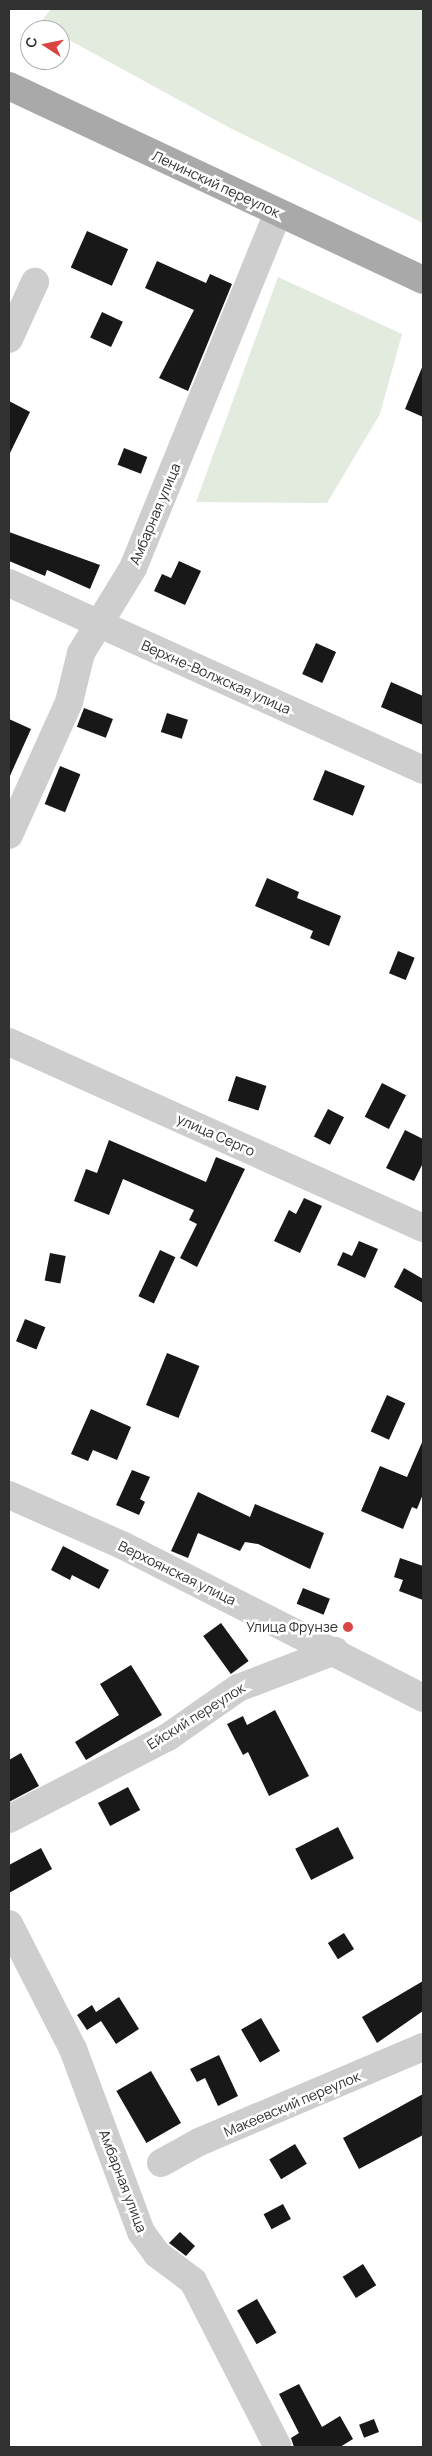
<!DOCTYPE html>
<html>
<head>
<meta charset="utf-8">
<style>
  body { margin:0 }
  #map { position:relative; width:432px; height:2456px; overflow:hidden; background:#fff; font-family:Manrope,sans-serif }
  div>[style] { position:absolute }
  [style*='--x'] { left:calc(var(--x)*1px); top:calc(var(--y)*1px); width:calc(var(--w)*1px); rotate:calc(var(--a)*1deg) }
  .green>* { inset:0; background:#e3eade }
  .building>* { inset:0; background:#181818; transform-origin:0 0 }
  .minor>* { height:28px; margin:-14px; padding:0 14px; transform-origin:14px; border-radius:14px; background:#cecece }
  .major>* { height:28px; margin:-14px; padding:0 14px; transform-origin:14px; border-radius:14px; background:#a9a9a9 }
  .dots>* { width:14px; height:14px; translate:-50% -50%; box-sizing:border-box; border:2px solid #fff; border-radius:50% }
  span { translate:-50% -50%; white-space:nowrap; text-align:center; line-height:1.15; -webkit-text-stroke:5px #fff; paint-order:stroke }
  .street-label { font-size:14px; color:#313131 }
  .poi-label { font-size:14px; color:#313131 }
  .right { translate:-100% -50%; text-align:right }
  .frame { position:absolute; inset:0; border:10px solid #313131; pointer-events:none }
  .north { position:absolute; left:20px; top:20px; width:50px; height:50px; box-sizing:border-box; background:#fff; border:1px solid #adadad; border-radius:50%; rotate:281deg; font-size:14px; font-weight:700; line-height:20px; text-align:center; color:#313131 }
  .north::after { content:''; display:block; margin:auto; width:18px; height:22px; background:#d94543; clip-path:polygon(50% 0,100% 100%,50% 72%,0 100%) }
</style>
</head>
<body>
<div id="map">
  <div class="green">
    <div style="clip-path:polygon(51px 9px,423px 9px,423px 223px,230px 128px,60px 35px,60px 30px,39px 24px)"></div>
    <div style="clip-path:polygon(278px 277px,402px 334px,380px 414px,327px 503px,196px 502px)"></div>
  </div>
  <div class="building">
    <div style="left:87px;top:231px;width:45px;height:40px;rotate:24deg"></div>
    <div style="clip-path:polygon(157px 261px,206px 283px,210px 274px,232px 284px,188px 391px,159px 378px,194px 310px,145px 288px)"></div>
    <div style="left:102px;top:312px;width:23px;height:28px;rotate:25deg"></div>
    <div style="clip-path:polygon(423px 365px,423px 417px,405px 409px)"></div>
    <div style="clip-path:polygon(9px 401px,30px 412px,9px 455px)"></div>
    <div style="left:124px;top:448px;width:25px;height:18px;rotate:21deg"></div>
    <div style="clip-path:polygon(9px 532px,100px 565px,90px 589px,47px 570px,45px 576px,9px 561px)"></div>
    <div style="clip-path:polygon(179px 561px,201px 571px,185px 605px,154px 591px,162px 574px,171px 578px)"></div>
    <div style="left:316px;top:643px;width:22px;height:34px;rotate:24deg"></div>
    <div style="clip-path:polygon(391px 682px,423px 696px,423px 725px,381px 707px)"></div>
    <div style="left:84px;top:708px;width:31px;height:20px;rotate:21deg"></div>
    <div style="left:167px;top:713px;width:22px;height:20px;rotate:18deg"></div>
    <div style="clip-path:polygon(9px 719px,31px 729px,9px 778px)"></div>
    <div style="left:60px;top:766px;width:22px;height:41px;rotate:22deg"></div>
    <div style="left:325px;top:770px;width:43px;height:32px;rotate:22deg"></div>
    <div style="clip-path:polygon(267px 878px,299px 892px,297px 898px,341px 916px,329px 946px,310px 938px,313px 931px,255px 906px)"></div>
    <div style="left:398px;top:951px;width:18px;height:24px;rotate:22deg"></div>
    <div style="left:236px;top:1076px;width:32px;height:26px;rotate:18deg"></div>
    <div style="left:382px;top:1083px;width:27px;height:38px;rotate:27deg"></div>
    <div style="left:328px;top:1109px;width:18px;height:31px;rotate:27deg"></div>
    <div style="clip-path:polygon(405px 1130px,423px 1139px,423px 1163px,414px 1181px,386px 1168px)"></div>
    <div style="clip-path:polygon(109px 1140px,206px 1182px,216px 1157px,245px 1169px,197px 1267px,180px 1258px,197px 1224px,189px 1220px,194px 1210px,123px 1179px,109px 1215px,74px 1201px,86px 1169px,97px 1173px)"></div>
    <div style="clip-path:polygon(304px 1198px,322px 1206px,300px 1253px,274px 1241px,289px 1210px,296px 1214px)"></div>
    <div style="clip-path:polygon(359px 1241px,378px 1249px,365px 1278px,337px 1265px,343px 1252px,352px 1256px)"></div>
    <div style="left:160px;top:1250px;width:17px;height:51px;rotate:25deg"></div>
    <div style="left:50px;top:1253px;width:16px;height:28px;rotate:11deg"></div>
    <div style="clip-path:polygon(404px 1268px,423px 1279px,423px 1303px,394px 1287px)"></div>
    <div style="left:25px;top:1319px;width:22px;height:24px;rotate:22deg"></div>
    <div style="left:167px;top:1353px;width:35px;height:56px;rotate:22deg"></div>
    <div style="left:387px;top:1395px;width:20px;height:40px;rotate:24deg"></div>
    <div style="clip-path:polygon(91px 1409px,131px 1427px,117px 1460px,93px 1450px,88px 1461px,71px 1454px)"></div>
    <div style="clip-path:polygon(423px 1440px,423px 1494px,417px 1509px,412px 1507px,403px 1529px,361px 1511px,380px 1466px,407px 1477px)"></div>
    <div style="clip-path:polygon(132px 1470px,150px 1477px,140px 1499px,145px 1502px,139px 1515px,116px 1505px)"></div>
    <div style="clip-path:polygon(198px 1492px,250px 1517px,255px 1504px,324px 1533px,310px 1569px,258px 1544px,245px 1542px,240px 1551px,198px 1533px,188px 1558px,171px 1551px)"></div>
    <div style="clip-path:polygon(63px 1546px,109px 1570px,99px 1589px,72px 1575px,70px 1580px,51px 1570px)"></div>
    <div style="clip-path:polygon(400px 1558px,423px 1566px,423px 1600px,399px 1591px,403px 1580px,394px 1577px)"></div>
    <div style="left:303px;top:1588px;width:29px;height:17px;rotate:22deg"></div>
    <div style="left:221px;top:1623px;width:47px;height:22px;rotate:54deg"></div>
    <div style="clip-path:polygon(131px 1665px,162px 1715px,86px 1760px,75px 1742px,119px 1715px,100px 1684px)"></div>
    <div style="clip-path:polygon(275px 1710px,309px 1776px,269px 1796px,248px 1752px,243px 1755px,227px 1724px,243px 1716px,247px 1725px)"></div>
    <div style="clip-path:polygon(21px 1753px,39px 1786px,9px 1802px,9px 1760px)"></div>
    <div style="left:128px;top:1787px;width:26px;height:34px;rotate:62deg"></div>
    <div style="left:338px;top:1827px;width:35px;height:48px;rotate:63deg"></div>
    <div style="clip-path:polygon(41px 1848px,52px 1869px,9px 1893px,9px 1865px)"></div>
    <div style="left:344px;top:1933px;width:19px;height:19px;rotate:58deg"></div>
    <div style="clip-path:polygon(423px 1981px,423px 2011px,377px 2043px,362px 2017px)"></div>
    <div style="clip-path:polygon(119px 1997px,139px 2029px,116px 2044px,101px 2021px,87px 2030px,77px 2015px,92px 2005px,96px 2012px)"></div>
    <div style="left:261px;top:2018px;width:38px;height:23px;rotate:60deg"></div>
    <div style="clip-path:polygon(219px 2055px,238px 2096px,218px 2106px,205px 2078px,197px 2082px,190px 2069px)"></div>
    <div style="left:151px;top:2071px;width:60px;height:40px;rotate:60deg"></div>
    <div style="clip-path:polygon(423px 2094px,423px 2135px,359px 2169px,343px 2138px)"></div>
    <div style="left:295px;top:2144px;width:23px;height:30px;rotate:59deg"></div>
    <div style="left:283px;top:2204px;width:17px;height:22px;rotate:62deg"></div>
    <div style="clip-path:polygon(180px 2232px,195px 2246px,186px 2256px,169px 2243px)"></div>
    <div style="left:363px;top:2264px;width:25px;height:24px;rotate:58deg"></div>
    <div style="left:257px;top:2299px;width:39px;height:23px;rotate:60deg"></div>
    <div style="clip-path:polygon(299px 2384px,322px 2427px,340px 2416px,353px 2439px,340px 2447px,294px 2447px,291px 2438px,299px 2433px,279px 2394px)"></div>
    <div style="left:374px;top:2419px;width:14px;height:16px;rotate:69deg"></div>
  </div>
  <div class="minor">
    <div style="--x:9;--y:339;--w:63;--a:-65.5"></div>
    <div style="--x:9;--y:583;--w:454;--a:24.3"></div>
    <div style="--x:9;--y:835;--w:146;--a:-65.7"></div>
    <div style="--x:69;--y:702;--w:50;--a:-76.2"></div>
    <div style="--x:81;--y:653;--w:100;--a:-58.5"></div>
    <div style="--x:133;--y:568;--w:383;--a:-67.8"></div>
    <div style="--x:9;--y:1042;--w:454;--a:24.2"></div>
    <div style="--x:9;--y:1495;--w:124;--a:23.9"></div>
    <div style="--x:122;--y:1545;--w:338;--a:26.9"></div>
    <div style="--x:9;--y:1819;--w:179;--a:-27.3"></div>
    <div style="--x:168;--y:1737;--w:85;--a:-35"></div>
    <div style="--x:238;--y:1688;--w:104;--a:-20.9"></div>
    <div style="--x:9;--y:1924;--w:140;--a:62.9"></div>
    <div style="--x:73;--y:2049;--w:195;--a:69.6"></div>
    <div style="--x:141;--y:2232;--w:27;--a:54"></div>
    <div style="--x:157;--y:2254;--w:45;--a:36.9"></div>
    <div style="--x:193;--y:2281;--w:186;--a:62.9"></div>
    <div style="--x:161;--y:2163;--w:43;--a:-28.9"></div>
    <div style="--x:199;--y:2142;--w:243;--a:-23"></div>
  </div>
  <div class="major">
    <div style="--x:9;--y:86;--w:457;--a:25.1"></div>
  </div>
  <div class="dots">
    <div style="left:348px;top:1627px;background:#d94543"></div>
  </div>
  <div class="street-label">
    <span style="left:216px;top:184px;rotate:25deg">Ленинский переулок</span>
    <span style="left:155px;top:514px;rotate:-67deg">Амбарная улица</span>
    <span style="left:216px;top:677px;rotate:24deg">Верхне-Волжская улица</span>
    <span style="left:216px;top:1135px;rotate:24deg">улица Серго</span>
    <span style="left:177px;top:1573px;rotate:26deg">Верхоянская улица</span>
    <span style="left:196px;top:1716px;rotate:-32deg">Ейский переулок</span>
    <span style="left:292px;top:2104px;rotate:-23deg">Макеевский переулок</span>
    <span style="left:123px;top:2181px;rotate:69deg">Амбарная улица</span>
  </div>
  <div class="poi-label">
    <span class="right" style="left:338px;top:1627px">Улица Фрунзе</span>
  </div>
  <div class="frame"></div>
  <div class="north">С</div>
</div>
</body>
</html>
